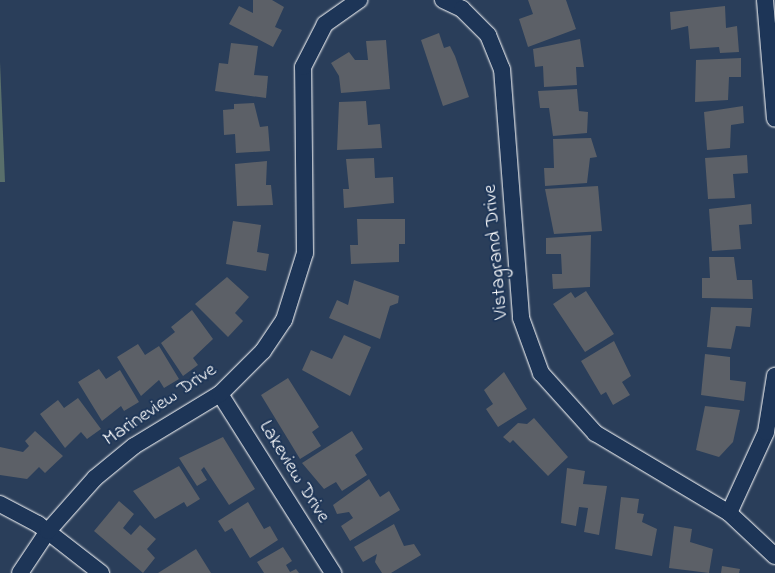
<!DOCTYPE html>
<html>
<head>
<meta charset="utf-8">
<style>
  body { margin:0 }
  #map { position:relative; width:775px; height:573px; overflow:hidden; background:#2a3e5a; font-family:"Indie Flower",sans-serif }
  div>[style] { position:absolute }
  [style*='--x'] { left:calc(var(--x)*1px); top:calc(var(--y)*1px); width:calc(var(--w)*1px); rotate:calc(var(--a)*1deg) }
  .green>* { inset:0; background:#596f6b }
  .building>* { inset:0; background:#5c6067 }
  .roads { filter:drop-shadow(0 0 1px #fff) drop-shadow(0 0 1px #fff) }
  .street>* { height:16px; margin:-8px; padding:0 8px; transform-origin:8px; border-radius:8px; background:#1d3557 }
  span { translate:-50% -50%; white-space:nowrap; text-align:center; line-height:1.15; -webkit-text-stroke:4px #1d3557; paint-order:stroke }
  .street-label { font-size:20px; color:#fff }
</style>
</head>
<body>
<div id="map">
  <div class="green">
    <div style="clip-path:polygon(0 62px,5px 182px,0 182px)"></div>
  </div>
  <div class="building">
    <div style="clip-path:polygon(253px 0,272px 0,284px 7px,275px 27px,282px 30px,273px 47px,229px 24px,239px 6px,253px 13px)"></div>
    <div style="clip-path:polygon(528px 0,566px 0,576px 29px,528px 47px,519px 19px,533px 14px)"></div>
    <div style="clip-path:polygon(725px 6px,726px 28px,737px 26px,739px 52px,720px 53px,719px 47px,690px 49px,688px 26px,671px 30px,670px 12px)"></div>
    <div style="clip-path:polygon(439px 33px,444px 48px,450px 46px,455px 56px,469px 97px,443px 106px,421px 40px)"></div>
    <div style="clip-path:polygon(580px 39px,584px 67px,576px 67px,577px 85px,544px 87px,543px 66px,535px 67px,533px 49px)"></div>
    <div style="clip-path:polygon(386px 40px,390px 89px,341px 93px,339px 76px,331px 63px,349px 52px,355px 60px,368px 60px,366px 41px)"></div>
    <div style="clip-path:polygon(231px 43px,258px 46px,254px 75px,268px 76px,266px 98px,215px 91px,219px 63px,228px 64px)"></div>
    <div style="clip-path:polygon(741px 58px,741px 77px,729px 77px,728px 100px,695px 102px,696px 60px)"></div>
    <div style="clip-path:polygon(577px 89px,579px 111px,588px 112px,587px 133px,553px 136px,549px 108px,540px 108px,538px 91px)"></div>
    <div style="clip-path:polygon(366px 101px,368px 125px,380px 124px,382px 148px,337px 150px,339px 102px)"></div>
    <div style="clip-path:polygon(254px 103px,260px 127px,268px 126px,270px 151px,236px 153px,235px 134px,224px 135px,223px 110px,234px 109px,234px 104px)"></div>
    <div style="clip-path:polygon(743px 106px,744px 123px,731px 125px,730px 148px,707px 150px,704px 112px)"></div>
    <div style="clip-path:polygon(591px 138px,597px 157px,590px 158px,587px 183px,545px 186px,544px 168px,554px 168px,553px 139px)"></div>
    <div style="clip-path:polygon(747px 155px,748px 173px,733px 174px,735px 198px,708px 199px,705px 158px)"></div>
    <div style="clip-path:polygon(374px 158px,375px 178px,393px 177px,394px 203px,344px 208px,343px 189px,349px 189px,346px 159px)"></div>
    <div style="clip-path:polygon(267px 161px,266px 185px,271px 185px,273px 205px,237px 206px,235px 164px)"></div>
    <div style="clip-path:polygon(598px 186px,602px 231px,554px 234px,545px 189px)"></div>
    <div style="clip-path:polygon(751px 204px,752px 224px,739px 225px,741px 249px,712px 251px,709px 209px)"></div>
    <div style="clip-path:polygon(357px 219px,405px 219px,405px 244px,399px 244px,399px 262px,351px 264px,350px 245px,358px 245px)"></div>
    <div style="clip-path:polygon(233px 221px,261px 225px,257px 252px,269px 254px,266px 271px,226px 264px)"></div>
    <div style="clip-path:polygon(591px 235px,590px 287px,553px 289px,552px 274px,562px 274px,561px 254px,546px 254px,546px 238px)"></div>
    <div style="clip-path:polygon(709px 257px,734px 257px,737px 280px,752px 280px,753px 299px,702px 298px,702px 278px,710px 278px)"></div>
    <div style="clip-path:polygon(227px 277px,249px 297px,235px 313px,243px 321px,228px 337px,195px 304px)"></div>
    <div style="clip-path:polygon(354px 280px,399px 296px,398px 303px,390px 306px,380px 339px,329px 318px,337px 300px,348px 305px)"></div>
    <div style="clip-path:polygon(586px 291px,614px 334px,585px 352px,553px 304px,571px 292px,575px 298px)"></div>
    <div style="clip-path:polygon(711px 307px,752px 308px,750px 327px,736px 326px,731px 349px,707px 347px)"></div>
    <div style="clip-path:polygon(192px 310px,213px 339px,193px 358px,198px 365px,183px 376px,161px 343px,175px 332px,171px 327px)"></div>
    <div style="clip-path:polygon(344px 335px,371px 347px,350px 396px,302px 370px,311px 350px,332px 359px)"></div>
    <div style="clip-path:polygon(614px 341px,631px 376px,622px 382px,630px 395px,613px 405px,606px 392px,601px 395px,581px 361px)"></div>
    <div style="clip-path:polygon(138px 344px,145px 355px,159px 346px,179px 379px,164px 388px,159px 380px,141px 396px,117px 357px)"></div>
    <div style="clip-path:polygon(705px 354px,730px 357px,730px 380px,746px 382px,744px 401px,701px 395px)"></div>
    <div style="clip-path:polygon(99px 369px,106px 379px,120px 370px,139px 402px,124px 411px,121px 406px,102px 421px,78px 382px)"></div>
    <div style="clip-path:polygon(504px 372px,527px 409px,498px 427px,486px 409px,493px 404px,484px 390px)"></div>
    <div style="clip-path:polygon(288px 378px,319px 427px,312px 432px,321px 446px,300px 459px,261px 395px)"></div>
    <div style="clip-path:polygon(78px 398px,101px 429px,87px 439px,81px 432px,65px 448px,40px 414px,58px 400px,64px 408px)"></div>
    <div style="clip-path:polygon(705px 406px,740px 410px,733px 442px,719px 457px,696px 450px)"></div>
    <div style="clip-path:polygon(534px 418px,568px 457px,548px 476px,513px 440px,510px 443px,503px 437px,518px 423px,527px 424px)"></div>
    <div style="clip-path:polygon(35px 431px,63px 456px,45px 473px,39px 467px,27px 479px,0 475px,0 447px,23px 452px,29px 446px,25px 441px)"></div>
    <div style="clip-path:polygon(352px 431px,363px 449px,355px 455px,367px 475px,342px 491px,336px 482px,324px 489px,302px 463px)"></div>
    <div style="clip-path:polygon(223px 437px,255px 489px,229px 505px,204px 467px,201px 470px,207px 480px,197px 486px,179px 458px)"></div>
    <div style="clip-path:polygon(179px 466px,200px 499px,187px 507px,184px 502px,155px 519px,133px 491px)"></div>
    <div style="clip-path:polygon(567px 468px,585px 471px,583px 484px,607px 486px,599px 535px,584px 532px,588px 508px,579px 507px,576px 526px,561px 523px)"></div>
    <div style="clip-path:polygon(369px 479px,380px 497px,389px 491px,400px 510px,350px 541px,341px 526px,353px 518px,349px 512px,337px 514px,333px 505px)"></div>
    <div style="clip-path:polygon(621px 497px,639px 499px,637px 513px,644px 514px,642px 522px,657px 529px,652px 556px,615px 549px)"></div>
    <div style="clip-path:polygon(119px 501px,134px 514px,123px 528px,131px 535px,140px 525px,156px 539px,147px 549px,155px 558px,143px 573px,94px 531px)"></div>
    <div style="clip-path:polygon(248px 502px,264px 529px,270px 526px,278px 540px,250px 558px,232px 528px,225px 532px,218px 521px)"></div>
    <div style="clip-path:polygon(394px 524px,404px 546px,414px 544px,421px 555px,391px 573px,382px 573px,375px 562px,377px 554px,363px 562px,354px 547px)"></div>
    <div style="clip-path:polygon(674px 526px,692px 529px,690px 542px,713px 549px,709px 573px,669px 568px)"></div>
    <div style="clip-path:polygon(283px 547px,292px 561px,286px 565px,290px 572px,296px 569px,299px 573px,264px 573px,257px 562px)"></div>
    <div style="clip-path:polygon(196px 549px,211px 573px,158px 573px)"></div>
    <div style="clip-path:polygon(722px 566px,740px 569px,739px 573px,721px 573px)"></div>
  </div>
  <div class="roads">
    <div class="street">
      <div style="--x:443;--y:0;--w:21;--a:25"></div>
      <div style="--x:462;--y:9;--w:37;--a:45"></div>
      <div style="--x:488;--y:35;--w:37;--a:68"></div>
      <div style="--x:502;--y:69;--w:250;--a:85.6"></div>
      <div style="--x:521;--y:318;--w:59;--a:70"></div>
      <div style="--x:541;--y:373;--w:81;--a:48"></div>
      <div style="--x:595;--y:433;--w:156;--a:30.8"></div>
      <div style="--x:729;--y:513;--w:63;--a:43.1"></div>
      <div style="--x:765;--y:0;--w:119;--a:85.2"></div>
      <div style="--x:220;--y:394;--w:212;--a:57.7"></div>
      <div style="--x:0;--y:504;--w:43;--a:27.8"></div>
      <div style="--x:38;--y:524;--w:80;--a:37.9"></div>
      <div style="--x:729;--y:513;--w:89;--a:-65.4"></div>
      <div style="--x:766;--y:432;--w:57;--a:-80.9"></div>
      <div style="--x:20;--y:573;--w:50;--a:-56.3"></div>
      <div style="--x:48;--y:531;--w:71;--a:-48.4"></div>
      <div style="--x:95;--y:478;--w:50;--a:-39.4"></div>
      <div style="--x:134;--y:446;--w:100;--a:-31.2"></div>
      <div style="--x:220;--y:394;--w:61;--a:-45"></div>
      <div style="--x:263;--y:351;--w:37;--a:-56"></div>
      <div style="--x:284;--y:320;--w:70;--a:-72.6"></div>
      <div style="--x:305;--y:253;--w:186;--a:-90.6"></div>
      <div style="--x:303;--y:67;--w:48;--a:-62.9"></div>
      <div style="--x:325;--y:24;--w:42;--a:-35.2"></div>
    </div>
  </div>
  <div class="street-label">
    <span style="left:496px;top:252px;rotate:-95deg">Vistagrand Drive</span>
    <span style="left:160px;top:405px;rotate:-34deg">Marineview Drive</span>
    <span style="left:294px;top:472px;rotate:58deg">Lakeview Drive</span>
  </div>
</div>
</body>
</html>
